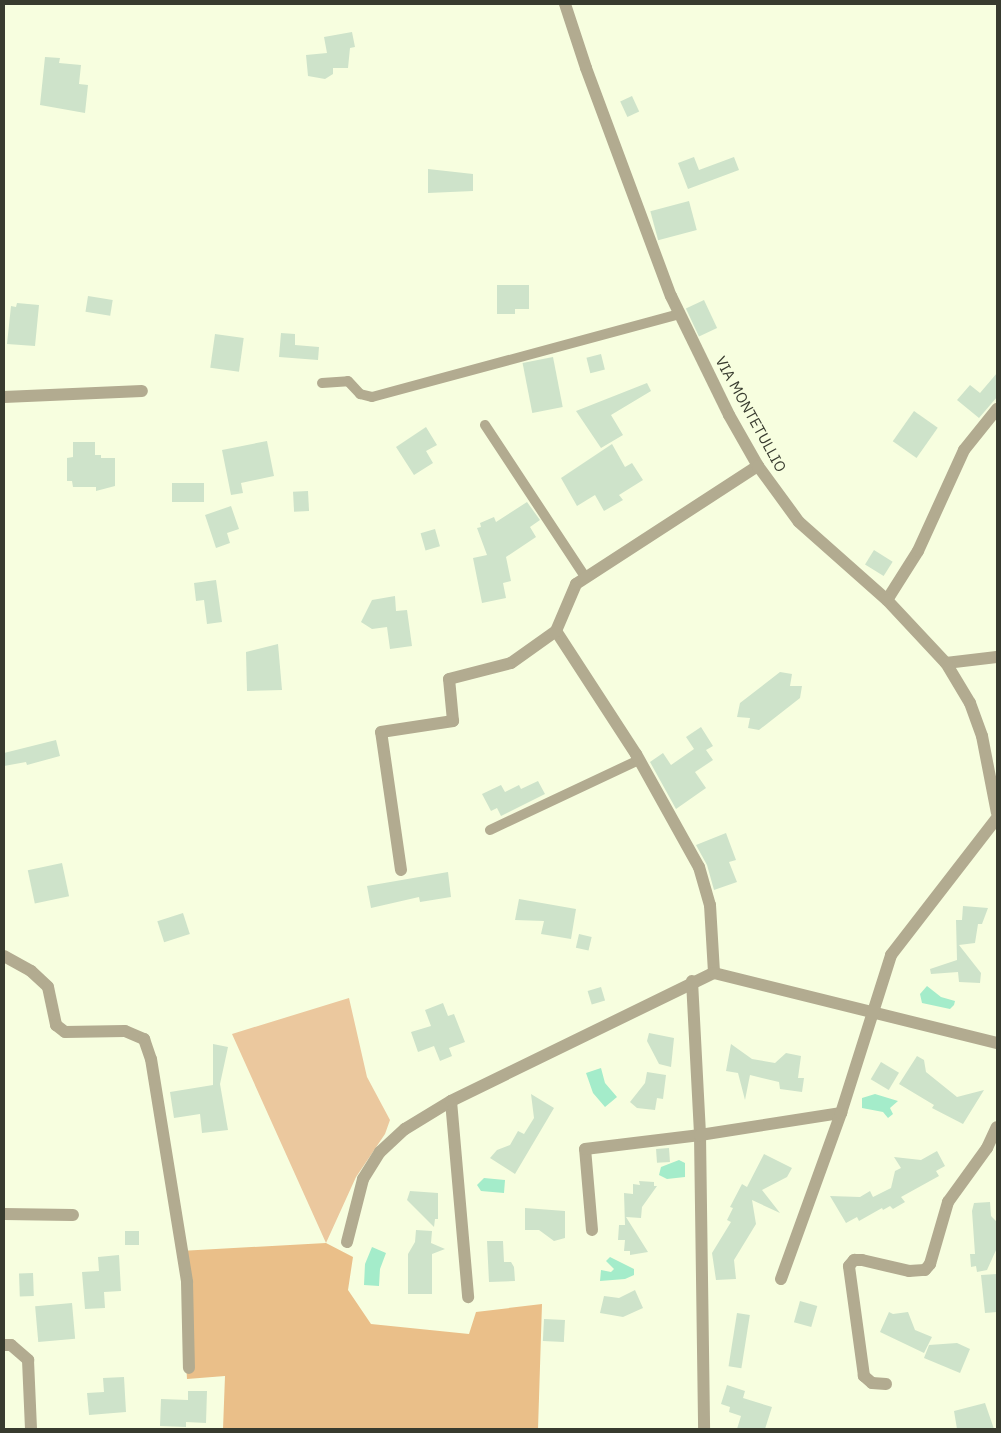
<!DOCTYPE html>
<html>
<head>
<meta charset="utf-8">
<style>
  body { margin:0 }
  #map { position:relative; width:1001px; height:1433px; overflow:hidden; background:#f7fedf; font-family:"IBM Plex Sans",sans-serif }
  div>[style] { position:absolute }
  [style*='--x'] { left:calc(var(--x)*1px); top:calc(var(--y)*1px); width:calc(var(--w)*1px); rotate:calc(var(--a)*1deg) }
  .green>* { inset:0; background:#ebc89e }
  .forest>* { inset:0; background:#eabf89 }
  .water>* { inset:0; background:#a4ecca }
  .building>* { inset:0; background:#cee3ca; transform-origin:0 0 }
  .service>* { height:10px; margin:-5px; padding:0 5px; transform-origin:5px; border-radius:5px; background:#b2ab90 }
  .minor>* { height:12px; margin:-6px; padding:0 6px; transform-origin:6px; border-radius:6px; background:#b2ab90 }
  .tertiary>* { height:12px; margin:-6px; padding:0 6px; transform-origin:6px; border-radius:6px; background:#b2ab90 }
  span { translate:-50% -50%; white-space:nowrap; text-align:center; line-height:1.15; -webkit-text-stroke:4px #f7fedf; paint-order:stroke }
  .street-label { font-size:15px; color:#383b2f }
  .frame { position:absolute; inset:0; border:5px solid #383b2f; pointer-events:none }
</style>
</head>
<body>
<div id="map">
  <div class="green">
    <div style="clip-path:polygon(349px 998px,367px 1077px,390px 1120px,385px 1134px,356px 1177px,326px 1243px,232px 1034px)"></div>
  </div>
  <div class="forest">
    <div style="clip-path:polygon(326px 1243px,353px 1257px,348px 1290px,371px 1324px,469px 1334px,476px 1312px,542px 1304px,538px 1429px,223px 1429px,225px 1376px,187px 1379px,180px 1251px)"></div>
  </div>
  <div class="water">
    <div style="clip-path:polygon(927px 986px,941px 997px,955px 1001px,954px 1005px,950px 1009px,922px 1003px,920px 994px)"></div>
    <div style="clip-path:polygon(601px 1068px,605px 1083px,617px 1097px,605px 1107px,593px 1093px,586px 1073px)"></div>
    <div style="clip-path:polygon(875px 1094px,898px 1101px,890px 1108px,893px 1114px,888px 1118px,883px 1112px,862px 1108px,862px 1098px)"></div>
    <div style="clip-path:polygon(679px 1160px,685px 1163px,685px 1177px,667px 1179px,659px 1175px,661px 1167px)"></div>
    <div style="clip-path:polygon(484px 1178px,505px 1180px,504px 1193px,481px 1191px,477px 1185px)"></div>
    <div style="clip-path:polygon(372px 1247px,386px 1253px,380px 1269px,379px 1286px,364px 1285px,365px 1264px)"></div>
    <div style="clip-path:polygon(610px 1257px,634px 1269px,634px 1275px,625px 1279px,600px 1281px,601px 1270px,611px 1272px,614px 1269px,606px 1261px)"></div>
  </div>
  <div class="building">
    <div style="clip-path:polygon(352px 32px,355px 47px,350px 48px,348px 68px,333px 68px,333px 74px,325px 79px,308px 76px,306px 55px,327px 53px,324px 37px)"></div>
    <div style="clip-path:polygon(45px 57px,60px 58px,59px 63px,81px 65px,79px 84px,88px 85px,85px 113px,40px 105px)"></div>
    <div style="left:632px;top:96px;width:17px;height:13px;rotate:65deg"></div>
    <div style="clip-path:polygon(694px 157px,699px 170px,734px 157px,739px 170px,688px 189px,678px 163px)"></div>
    <div style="clip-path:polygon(428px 169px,473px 174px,473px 191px,428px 193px)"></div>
    <div style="left:689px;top:201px;width:30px;height:40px;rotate:75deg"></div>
    <div style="clip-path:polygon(497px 285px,529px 285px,529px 309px,515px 309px,515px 314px,497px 314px)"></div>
    <div style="left:88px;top:296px;width:25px;height:16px;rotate:9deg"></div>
    <div style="left:704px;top:300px;width:31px;height:20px;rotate:65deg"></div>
    <div style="clip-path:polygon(17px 303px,39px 305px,35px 346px,7px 344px,11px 306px,16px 307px)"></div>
    <div style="clip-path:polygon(281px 333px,295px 334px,295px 345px,319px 347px,318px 360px,279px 357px)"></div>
    <div style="left:215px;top:334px;width:29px;height:34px;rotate:8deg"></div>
    <div style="left:601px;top:354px;width:16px;height:15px;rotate:76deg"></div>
    <div style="left:553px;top:357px;width:51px;height:31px;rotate:79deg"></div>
    <div style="clip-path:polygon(997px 373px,997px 397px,979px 418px,957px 400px,970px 385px,980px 393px)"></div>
    <div style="clip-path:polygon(647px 383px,651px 391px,611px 415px,623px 435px,601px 448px,576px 411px)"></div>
    <div style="left:914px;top:411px;width:29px;height:37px;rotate:35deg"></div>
    <div style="clip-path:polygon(426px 427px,437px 445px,426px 451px,433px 463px,414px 475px,396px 447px)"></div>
    <div style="clip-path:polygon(267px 441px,274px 476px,241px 483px,243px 493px,231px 495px,222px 450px)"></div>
    <div style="clip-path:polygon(73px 442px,95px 442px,95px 455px,101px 455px,101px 458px,115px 458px,115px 486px,96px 491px,96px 487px,73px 487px,72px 481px,67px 481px,67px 458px,73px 457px)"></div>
    <div style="clip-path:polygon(612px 444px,625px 467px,632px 463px,643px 480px,619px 495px,623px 500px,604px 511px,595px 495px,577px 506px,561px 478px)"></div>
    <div style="left:172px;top:483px;width:32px;height:19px"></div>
    <div style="left:308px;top:491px;width:20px;height:15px;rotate:87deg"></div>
    <div style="clip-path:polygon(527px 502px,540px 520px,530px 527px,536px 537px,506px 557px,511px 581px,503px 583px,506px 598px,482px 603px,473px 558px,487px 555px,477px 528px,481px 527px,480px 523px,494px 517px,496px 522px)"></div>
    <div style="clip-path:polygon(231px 506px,239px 529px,227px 533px,230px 543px,216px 548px,205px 515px)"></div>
    <div style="left:435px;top:529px;width:18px;height:15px;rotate:74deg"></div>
    <div style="left:874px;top:550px;width:22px;height:17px;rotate:32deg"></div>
    <div style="clip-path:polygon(216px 580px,222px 622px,207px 624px,204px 600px,196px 601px,194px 583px)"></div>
    <div style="clip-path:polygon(395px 596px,396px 611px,407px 610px,412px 646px,390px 649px,387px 627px,372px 629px,361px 622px,372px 600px)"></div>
    <div style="clip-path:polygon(278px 644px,282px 690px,247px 691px,246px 652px)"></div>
    <div style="clip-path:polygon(780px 672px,792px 674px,790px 686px,802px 686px,800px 698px,759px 730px,748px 728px,750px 718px,737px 717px,740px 703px)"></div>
    <div style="clip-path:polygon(701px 727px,713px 746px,706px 750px,713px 760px,695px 772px,706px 788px,676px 809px,650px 762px,663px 753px,671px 765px,694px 749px,686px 737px)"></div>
    <div style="clip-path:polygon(56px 740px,60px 756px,27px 765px,26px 762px,4px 766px,4px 753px)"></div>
    <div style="clip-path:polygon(538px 781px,545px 794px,501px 816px,497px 808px,491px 811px,482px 794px,501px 785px,505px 792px,519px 785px,521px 789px)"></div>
    <div style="clip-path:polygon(726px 833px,736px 860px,729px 862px,737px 882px,714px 890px,707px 865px,696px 845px)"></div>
    <div style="left:62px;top:863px;width:34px;height:35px;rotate:78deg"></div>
    <div style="clip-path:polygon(448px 872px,451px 897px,420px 902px,419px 897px,371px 908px,367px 886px)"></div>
    <div style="clip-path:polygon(519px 899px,576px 909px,571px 939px,541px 934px,544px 921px,515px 920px)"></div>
    <div style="clip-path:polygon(963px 906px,988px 908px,982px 924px,978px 924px,975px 943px,959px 945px,981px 973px,980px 983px,959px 982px,958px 972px,931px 974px,930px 969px,957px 960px,956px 920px,962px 920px)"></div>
    <div style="left:183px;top:913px;width:22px;height:27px;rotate:72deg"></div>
    <div style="left:579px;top:934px;width:13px;height:14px;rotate:13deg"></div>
    <div style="left:601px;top:987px;width:14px;height:14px;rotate:73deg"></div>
    <div style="clip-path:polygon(443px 1003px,448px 1016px,454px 1014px,465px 1042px,449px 1048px,452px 1056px,440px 1061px,434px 1046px,418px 1052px,411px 1032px,431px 1026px,425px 1010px)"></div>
    <div style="clip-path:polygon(649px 1033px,674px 1038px,671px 1067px,659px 1064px,647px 1041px)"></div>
    <div style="clip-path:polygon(213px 1044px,228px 1047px,220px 1084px,228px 1130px,202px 1133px,200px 1114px,174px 1118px,170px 1092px,213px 1085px)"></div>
    <div style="clip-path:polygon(731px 1044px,752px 1059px,775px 1063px,786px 1053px,801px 1056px,798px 1078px,804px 1078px,802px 1092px,780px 1089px,779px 1082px,750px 1075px,745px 1100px,738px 1073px,726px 1071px)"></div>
    <div style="clip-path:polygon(917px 1056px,924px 1060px,926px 1072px,957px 1097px,984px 1090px,963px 1124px,932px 1108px,934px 1105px,899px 1084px)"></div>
    <div style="left:881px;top:1062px;width:21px;height:20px;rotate:31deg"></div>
    <div style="clip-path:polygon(647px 1072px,666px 1075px,663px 1099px,657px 1098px,655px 1110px,637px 1108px,630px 1102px,645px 1083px)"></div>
    <div style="clip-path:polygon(531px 1094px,554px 1108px,515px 1174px,490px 1158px,497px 1150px,510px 1145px,518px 1131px,524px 1134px,534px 1118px)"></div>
    <div style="left:669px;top:1148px;width:14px;height:13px;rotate:86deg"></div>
    <div style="clip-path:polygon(937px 1151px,945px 1166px,936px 1171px,939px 1176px,901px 1197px,905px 1202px,893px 1209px,890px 1206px,883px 1210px,882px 1208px,859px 1221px,857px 1217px,846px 1223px,830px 1196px,860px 1197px,870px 1191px,873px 1197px,891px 1188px,895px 1171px,901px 1168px,894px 1157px,921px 1160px)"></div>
    <div style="clip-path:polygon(764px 1154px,792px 1168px,787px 1177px,762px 1190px,780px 1213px,752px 1200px,756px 1224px,734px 1260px,736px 1279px,716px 1280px,712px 1253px,731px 1222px,727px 1220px,733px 1208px,730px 1207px,742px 1184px,747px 1187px)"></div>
    <div style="clip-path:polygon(639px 1181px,654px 1182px,654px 1186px,657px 1186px,642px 1207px,641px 1218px,626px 1217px,648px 1252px,630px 1255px,630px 1251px,624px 1251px,625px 1240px,618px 1240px,619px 1225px,625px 1225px,624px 1193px,633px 1194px,633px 1184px,640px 1185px)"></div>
    <div style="clip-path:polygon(410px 1191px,438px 1193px,438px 1219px,435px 1219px,434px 1227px,407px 1200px)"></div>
    <div style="clip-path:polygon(990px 1202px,991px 1216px,997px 1222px,997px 1248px,987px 1270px,977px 1272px,976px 1266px,971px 1267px,970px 1254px,975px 1254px,972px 1211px,974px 1203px)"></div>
    <div style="clip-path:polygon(525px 1208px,565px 1211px,565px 1238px,554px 1241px,539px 1230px,525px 1230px)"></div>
    <div style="clip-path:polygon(416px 1230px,432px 1231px,431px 1243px,445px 1249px,432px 1254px,432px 1294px,408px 1294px,408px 1254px,415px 1242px)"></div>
    <div style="left:125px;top:1231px;width:14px;height:14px"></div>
    <div style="clip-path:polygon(487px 1241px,503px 1241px,504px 1262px,511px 1262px,514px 1267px,515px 1281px,489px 1282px)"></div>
    <div style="clip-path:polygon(119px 1255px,121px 1291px,104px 1292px,105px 1308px,85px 1309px,82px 1272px,99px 1271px,98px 1257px)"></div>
    <div style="left:33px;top:1273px;width:23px;height:14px;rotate:88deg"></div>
    <div style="clip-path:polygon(997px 1274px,997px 1312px,985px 1313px,981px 1275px)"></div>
    <div style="clip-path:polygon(635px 1290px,643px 1308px,623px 1317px,600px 1313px,604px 1296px,619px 1298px)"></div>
    <div style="left:800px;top:1301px;width:18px;height:22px;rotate:16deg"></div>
    <div style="left:72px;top:1303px;width:36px;height:37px;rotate:85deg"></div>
    <div style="clip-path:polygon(889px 1312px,893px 1314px,908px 1312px,915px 1330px,932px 1337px,924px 1353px,880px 1332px)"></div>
    <div style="left:737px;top:1313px;width:13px;height:54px;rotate:9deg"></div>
    <div style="left:544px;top:1319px;width:21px;height:22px;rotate:3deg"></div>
    <div style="clip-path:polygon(957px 1343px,970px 1349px,960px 1373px,924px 1358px,929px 1345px)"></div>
    <div style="clip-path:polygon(124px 1377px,126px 1412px,89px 1415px,87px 1393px,104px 1392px,103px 1378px)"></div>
    <div style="clip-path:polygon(727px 1385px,745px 1391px,743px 1398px,772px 1407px,765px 1429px,737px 1429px,741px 1416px,729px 1412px,730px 1407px,721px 1404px)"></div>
    <div style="clip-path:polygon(188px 1391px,207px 1391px,206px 1423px,186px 1422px,186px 1427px,160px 1426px,161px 1399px,188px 1400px)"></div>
    <div style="clip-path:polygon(985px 1403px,994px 1429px,957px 1429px,954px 1411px)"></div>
  </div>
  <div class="service">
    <div style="--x:322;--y:383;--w:26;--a:-4"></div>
    <div style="--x:348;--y:381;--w:18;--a:47"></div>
    <div style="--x:360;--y:394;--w:12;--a:14"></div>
    <div style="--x:372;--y:397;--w:319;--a:-15.1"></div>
    <div style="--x:485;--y:425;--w:183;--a:56.6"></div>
    <div style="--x:490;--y:830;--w:165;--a:-25.2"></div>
  </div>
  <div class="minor">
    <div style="--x:4;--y:397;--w:138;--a:-2.5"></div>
    <div style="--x:887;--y:600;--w:58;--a:-57.7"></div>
    <div style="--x:918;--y:551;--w:111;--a:-65.5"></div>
    <div style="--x:964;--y:450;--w:53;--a:-51.2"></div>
    <div style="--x:556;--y:631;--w:147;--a:57"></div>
    <div style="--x:636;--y:754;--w:129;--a:60.9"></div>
    <div style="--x:699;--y:867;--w:40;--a:74"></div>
    <div style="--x:710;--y:905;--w:68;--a:86.6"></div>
    <div style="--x:946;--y:663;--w:51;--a:-6.7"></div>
    <div style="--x:401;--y:870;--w:139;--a:-98.2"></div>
    <div style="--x:381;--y:732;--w:73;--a:-8.7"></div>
    <div style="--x:453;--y:721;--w:42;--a:-95.4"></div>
    <div style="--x:449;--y:679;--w:64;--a:-14.5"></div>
    <div style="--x:511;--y:663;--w:55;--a:-35.4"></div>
    <div style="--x:556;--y:631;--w:51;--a:-66.9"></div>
    <div style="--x:576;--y:584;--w:217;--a:-33"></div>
    <div style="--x:4;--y:956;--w:31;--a:29"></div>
    <div style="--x:31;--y:971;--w:23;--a:43"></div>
    <div style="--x:48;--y:987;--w:39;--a:78"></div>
    <div style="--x:56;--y:1025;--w:11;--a:38"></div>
    <div style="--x:65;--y:1032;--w:60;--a:-1"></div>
    <div style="--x:125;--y:1031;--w:21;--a:23"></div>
    <div style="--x:144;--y:1039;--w:21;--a:71"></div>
    <div style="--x:151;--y:1059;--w:226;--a:80.8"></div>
    <div style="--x:187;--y:1282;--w:86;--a:88.7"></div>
    <div style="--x:692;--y:981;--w:154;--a:87"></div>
    <div style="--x:700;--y:1135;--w:294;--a:89.2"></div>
    <div style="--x:451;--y:1101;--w:197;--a:85"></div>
    <div style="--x:4;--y:1214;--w:69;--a:0.8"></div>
    <div style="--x:592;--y:1230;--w:81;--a:-94.9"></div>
    <div style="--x:585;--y:1149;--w:116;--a:-6.9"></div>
    <div style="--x:700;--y:1135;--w:143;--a:-8.9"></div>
    <div style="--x:347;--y:1242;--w:65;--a:-75.7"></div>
    <div style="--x:363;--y:1179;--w:32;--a:-58"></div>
    <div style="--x:380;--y:1152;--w:34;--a:-43"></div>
    <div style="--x:405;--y:1129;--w:54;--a:-31.3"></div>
    <div style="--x:451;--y:1101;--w:292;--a:-26"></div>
    <div style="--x:714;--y:973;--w:292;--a:13.9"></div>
    <div style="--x:781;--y:1279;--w:177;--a:-70.1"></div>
    <div style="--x:841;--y:1113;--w:166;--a:-72.4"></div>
    <div style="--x:891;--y:955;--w:173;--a:-52.3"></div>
    <div style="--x:4;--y:1345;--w:7;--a:0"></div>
    <div style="--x:11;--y:1345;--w:23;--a:41"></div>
    <div style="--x:28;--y:1360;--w:69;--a:87.5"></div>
    <div style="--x:886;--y:1384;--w:14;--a:-176"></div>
    <div style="--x:872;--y:1383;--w:11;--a:-139"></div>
    <div style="--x:864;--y:1376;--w:111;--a:-97.8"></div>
    <div style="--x:849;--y:1266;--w:8;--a:-50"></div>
    <div style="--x:854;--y:1260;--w:8;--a:0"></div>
    <div style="--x:862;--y:1260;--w:48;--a:13.2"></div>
    <div style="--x:909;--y:1271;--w:16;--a:-4"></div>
    <div style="--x:925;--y:1270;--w:8;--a:-50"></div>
    <div style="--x:930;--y:1264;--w:65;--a:-73.8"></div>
    <div style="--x:948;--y:1202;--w:67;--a:-54.2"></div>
    <div style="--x:987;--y:1148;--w:23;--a:-65"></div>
  </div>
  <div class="tertiary">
    <div style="--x:565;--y:4;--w:67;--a:71.8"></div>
    <div style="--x:586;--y:68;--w:243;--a:69.6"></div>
    <div style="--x:671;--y:296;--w:132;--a:64"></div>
    <div style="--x:729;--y:415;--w:59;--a:60.4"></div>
    <div style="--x:758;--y:466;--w:69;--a:53.8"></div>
    <div style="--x:799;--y:522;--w:118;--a:41.6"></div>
    <div style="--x:887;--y:600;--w:86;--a:46.9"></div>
    <div style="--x:946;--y:663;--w:47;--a:59"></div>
    <div style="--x:970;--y:703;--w:35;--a:70"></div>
    <div style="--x:982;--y:736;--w:78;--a:79"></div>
  </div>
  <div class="street-label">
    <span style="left:751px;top:414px;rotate:61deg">VIA MONTETULLIO</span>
  </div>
  <div class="frame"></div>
</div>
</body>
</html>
